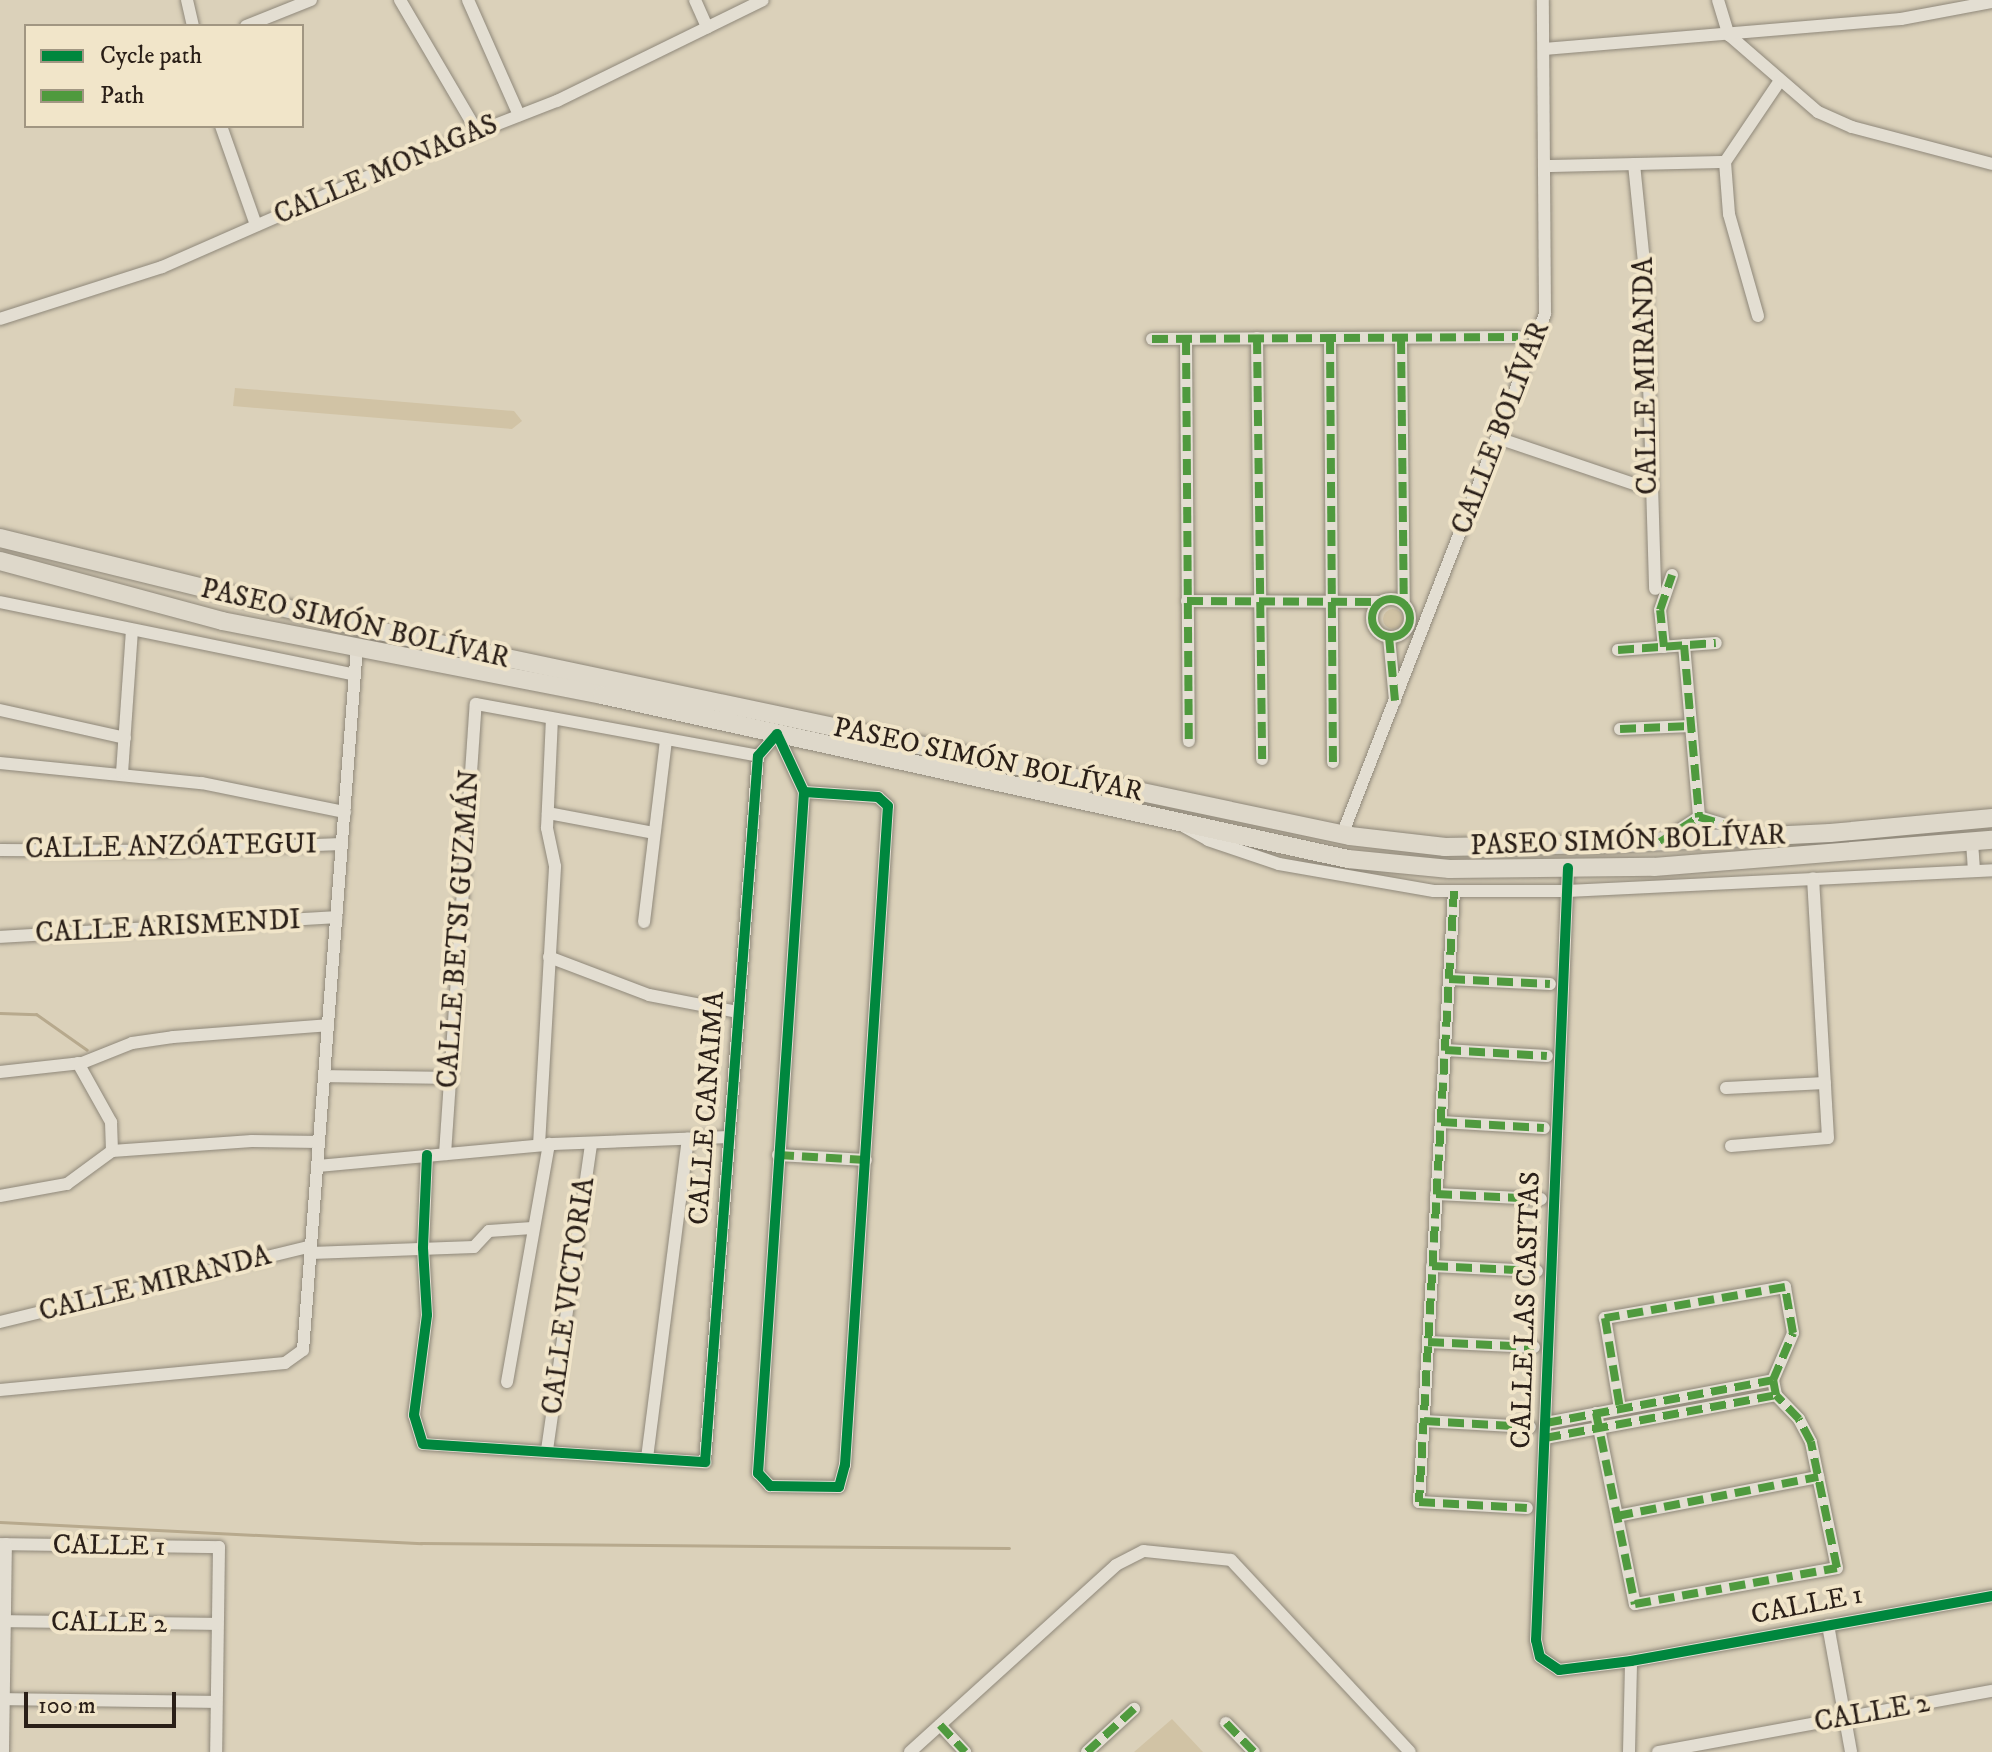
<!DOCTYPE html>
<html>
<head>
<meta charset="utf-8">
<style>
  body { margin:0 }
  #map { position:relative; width:1992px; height:1752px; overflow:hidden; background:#dbd1ba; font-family:"IM FELL DW Pica",serif }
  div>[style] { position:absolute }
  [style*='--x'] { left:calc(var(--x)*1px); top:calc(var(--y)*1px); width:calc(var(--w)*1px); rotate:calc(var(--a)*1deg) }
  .green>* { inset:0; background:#d1c3a5 }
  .round { border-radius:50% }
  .stream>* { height:3px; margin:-1.5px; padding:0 1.5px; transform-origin:1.5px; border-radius:1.5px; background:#b7a98d }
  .roads { filter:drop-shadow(0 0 2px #8f887a) drop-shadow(0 0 2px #8f887a) }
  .street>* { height:12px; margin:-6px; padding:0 6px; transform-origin:6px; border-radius:6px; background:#e3ded2 }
  .street>.ring { margin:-6px; padding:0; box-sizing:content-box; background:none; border:12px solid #e3ded2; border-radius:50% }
  .primary>* { height:18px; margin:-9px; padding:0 9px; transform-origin:9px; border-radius:9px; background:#ded8ca }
  .quiet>* { height:8px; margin-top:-4px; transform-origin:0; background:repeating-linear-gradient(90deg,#4f9a3e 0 16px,transparent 0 24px) }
  .quiet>.ring { margin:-4px; padding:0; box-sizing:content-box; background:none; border:8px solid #4f9a3e; border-radius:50% }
  .cycleway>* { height:10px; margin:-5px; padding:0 5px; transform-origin:5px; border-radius:5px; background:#00873e }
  span { translate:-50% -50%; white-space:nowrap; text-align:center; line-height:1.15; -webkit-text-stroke:8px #f1e5c9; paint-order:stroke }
  .street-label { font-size:28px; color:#2a1f18 }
  .legend { position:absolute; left:24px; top:24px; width:280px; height:104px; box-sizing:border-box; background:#f1e5c9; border:2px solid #a19682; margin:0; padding:10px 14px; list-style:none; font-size:24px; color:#2a1f18 }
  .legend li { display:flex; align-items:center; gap:16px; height:40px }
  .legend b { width:40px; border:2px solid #a19682 }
  .scale { position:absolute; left:24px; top:1692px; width:152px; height:36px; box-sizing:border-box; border:4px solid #2a1f18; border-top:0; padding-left:10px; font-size:24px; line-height:28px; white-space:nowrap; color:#2a1f18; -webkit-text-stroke:6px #f1e5c9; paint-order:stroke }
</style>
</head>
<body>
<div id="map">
  <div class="green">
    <div style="clip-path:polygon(235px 388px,514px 411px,522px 421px,512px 429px,233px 406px)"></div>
    <div class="round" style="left:1383px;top:609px;width:20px;height:20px"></div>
    <div style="clip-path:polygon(1172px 1719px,1203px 1752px,1134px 1752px)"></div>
  </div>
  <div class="stream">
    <div style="--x:0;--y:1013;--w:36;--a:2"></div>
    <div style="--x:36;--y:1014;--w:62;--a:35.2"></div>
    <div style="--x:0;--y:1522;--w:422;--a:2.9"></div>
    <div style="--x:421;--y:1543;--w:588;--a:0.49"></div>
  </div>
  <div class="roads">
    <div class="street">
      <div style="--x:187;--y:0;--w:27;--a:77"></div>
      <div style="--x:400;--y:0;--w:152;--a:59.6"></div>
      <div style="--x:468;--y:0;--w:126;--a:66.1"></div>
      <div style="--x:695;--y:0;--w:30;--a:66"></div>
      <div style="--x:1718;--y:0;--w:37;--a:73"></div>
      <div style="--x:1729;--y:35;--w:118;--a:40.9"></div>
      <div style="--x:1818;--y:112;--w:37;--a:24"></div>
      <div style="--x:1852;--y:127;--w:145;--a:14.8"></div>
      <div style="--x:246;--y:26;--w:70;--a:-21.8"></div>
      <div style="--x:1544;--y:49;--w:358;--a:-4.8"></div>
      <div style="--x:1901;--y:19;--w:93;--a:-10.6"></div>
      <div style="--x:221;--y:126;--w:105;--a:70.5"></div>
      <div style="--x:1634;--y:164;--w:119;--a:84.2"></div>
      <div style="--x:1646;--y:282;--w:307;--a:88.3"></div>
      <div style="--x:1547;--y:166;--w:178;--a:-1.3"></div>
      <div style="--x:1758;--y:316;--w:106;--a:-105.9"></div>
      <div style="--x:1729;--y:214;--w:52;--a:-94.4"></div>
      <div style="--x:1725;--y:162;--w:97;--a:-56"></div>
      <div style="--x:0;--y:319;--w:170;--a:-17.8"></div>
      <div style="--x:162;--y:267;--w:274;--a:-23.7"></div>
      <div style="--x:413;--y:157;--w:155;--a:-21.3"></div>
      <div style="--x:557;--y:101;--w:229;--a:-26.1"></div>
      <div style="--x:1257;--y:338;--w:421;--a:89.3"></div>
      <div style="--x:1330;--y:338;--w:424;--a:89.6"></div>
      <div style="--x:1401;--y:338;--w:266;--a:89.4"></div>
      <div style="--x:1152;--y:339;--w:366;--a:-0.3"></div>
      <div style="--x:1186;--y:339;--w:402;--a:89.6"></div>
      <div style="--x:1498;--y:438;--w:159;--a:18.7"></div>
      <div class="ring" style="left:1372px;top:599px;width:26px;height:26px"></div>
      <div style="--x:1187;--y:601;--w:194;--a:0.3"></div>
      <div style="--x:0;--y:602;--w:362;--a:11.6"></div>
      <div style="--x:1389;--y:637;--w:64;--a:84.6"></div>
      <div style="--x:1684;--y:645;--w:173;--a:85"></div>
      <div style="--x:1664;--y:647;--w:37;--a:-96"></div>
      <div style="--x:1660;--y:610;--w:37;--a:-71"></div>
      <div style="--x:1618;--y:650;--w:98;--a:-4.1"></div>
      <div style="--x:0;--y:710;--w:128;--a:12.6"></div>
      <div style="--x:1620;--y:729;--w:71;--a:-2.4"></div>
      <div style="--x:0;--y:763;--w:203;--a:5.7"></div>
      <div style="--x:202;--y:783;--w:146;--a:11.5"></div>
      <div style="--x:122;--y:773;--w:143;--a:-86"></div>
      <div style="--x:548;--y:813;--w:108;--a:10.7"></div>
      <div style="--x:1699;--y:817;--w:55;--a:16.8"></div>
      <div style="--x:1185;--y:827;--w:26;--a:29"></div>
      <div style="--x:1208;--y:840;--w:75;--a:18.7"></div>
      <div style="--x:1279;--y:864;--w:157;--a:9.9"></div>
      <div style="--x:1434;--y:891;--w:134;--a:0"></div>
      <div style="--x:1568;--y:891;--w:425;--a:-2.8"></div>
      <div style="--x:1342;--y:835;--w:559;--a:-68.71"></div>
      <div style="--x:1545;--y:314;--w:314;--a:-90.4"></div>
      <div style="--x:1665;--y:839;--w:40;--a:-32.9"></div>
      <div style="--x:1972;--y:842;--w:29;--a:86"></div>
      <div style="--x:0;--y:850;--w:159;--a:0.4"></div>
      <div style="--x:159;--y:851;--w:183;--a:-2.2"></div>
      <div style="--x:1568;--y:868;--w:773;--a:92.37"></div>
      <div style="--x:1536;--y:1640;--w:17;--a:77"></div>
      <div style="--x:1540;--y:1657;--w:23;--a:34"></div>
      <div style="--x:1559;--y:1670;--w:73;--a:-7.1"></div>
      <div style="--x:1631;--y:1661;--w:367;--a:-10.2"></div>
      <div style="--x:1454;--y:891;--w:612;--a:93.28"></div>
      <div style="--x:1419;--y:1502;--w:108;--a:3.2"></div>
      <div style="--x:644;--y:922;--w:183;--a:-83.1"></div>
      <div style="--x:0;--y:937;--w:337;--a:-3.4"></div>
      <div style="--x:549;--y:957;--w:107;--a:20.8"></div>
      <div style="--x:649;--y:995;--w:91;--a:10.8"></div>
      <div style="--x:1449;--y:979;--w:101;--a:2.8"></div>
      <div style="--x:1445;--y:1050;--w:102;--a:3.4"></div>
      <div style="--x:78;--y:1063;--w:68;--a:60.8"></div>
      <div style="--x:111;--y:1122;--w:29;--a:88"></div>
      <div style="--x:0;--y:1072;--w:82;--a:-6.3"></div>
      <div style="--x:82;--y:1063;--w:54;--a:-21.8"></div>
      <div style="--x:132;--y:1043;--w:41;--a:-8.3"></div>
      <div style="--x:173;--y:1037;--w:155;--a:-4.4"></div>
      <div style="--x:324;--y:1076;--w:124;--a:0.9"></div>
      <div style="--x:1726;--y:1088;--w:99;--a:-2.9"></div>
      <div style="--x:1441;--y:1122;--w:103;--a:3.3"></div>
      <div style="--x:539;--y:1145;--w:279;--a:-86.7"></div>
      <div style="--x:555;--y:866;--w:39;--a:-102"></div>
      <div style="--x:547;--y:828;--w:109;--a:-87.4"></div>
      <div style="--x:1731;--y:1146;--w:97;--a:-4.7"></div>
      <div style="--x:1828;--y:1138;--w:260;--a:-93.3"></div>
      <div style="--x:445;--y:1154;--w:451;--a:-86.1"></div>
      <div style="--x:476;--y:704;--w:287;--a:10.4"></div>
      <div style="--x:427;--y:1155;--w:93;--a:92.5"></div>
      <div style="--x:423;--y:1248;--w:67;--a:86.6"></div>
      <div style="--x:427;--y:1315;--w:101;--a:97.4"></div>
      <div style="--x:414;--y:1415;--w:30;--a:73"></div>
      <div style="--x:423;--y:1444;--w:283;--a:3.7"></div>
      <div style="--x:705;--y:1462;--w:708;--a:-85.71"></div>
      <div style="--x:758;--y:756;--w:29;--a:-49"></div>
      <div style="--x:777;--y:734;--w:64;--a:65"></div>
      <div style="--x:804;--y:792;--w:683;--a:93.86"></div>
      <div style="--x:758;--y:1473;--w:18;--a:47"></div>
      <div style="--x:770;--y:1486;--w:69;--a:0.8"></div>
      <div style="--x:839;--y:1487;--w:23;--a:-75"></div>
      <div style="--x:845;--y:1465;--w:660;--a:-86.27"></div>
      <div style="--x:888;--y:806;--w:13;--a:-138"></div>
      <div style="--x:878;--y:797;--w:74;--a:-176.1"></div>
      <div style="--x:778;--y:1155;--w:88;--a:3.3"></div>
      <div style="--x:318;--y:1166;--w:236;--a:-5.3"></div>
      <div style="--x:553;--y:1144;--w:176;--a:-2.3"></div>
      <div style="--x:1436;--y:1194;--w:105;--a:2.7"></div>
      <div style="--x:0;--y:1196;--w:68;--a:-10.2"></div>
      <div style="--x:67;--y:1184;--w:56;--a:-36.3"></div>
      <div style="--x:112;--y:1151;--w:140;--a:-4.1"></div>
      <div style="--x:252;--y:1141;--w:67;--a:0.9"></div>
      <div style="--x:311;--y:1253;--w:163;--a:-2.1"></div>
      <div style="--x:474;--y:1247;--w:22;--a:-47"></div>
      <div style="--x:489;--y:1231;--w:43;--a:-4"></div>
      <div style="--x:1432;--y:1266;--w:105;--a:2.7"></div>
      <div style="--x:0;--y:1322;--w:320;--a:-13.7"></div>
      <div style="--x:1428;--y:1342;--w:106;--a:2.7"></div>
      <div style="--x:507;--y:1382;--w:242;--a:-80"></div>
      <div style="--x:0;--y:1390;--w:286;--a:-5.4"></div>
      <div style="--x:285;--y:1363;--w:22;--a:-36"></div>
      <div style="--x:303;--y:1350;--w:705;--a:-85.61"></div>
      <div style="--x:1596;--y:1413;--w:195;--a:78.5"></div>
      <div style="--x:1635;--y:1604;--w:205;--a:-10.1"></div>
      <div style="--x:1837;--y:1568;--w:129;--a:-101.7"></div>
      <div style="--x:1811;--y:1442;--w:26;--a:-118"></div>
      <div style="--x:1799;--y:1419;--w:33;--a:-134"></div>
      <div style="--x:1776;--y:1395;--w:15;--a:-101"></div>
      <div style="--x:1773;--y:1380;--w:51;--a:-66.9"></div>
      <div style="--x:1793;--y:1333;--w:47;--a:-99.9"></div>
      <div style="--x:1785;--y:1287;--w:183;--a:170.2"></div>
      <div style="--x:1605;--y:1318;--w:92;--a:80.6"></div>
      <div style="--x:1424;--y:1421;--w:106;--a:3.2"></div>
      <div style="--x:1546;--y:1423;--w:231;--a:-10.7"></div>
      <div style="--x:1545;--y:1438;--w:235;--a:-10.5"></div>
      <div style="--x:547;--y:1450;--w:310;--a:-81.8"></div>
      <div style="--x:647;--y:1458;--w:322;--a:-82.7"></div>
      <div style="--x:1617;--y:1516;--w:205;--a:-11"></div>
      <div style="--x:0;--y:1544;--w:219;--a:0.8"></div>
      <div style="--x:219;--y:1547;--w:205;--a:90.8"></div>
      <div style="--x:0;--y:1621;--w:217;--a:0.8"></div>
      <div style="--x:1828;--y:1625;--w:129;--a:79.7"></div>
      <div style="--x:0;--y:1699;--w:216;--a:0.8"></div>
      <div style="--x:1226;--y:1723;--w:40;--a:46"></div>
      <div style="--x:940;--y:1725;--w:37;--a:47"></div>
      <div style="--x:3;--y:1752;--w:208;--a:-89.2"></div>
      <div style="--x:910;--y:1752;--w:278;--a:-42.2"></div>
      <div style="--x:1116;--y:1565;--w:31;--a:-27"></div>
      <div style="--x:1144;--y:1551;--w:87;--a:5.9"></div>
      <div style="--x:1231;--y:1560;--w:262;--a:47"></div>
      <div style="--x:1087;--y:1752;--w:64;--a:-42.5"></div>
      <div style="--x:1629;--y:1752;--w:91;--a:-88.7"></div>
      <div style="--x:1658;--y:1752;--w:340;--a:-10.4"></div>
    </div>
    <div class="primary">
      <div style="--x:0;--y:538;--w:390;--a:13.8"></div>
      <div style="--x:379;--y:631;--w:992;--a:11.92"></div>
      <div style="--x:1350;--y:836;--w:96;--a:6.6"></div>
      <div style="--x:1445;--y:847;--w:160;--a:-1.1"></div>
      <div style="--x:1605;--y:844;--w:225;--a:-2.8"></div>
      <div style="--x:1830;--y:833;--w:163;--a:-5.3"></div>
      <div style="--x:0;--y:561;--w:230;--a:15.1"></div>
      <div style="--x:222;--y:621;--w:387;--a:11"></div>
      <div style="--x:602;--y:695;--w:764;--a:12.4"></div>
      <div style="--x:1348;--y:859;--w:102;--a:5.6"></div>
      <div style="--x:1450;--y:869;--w:204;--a:-0.6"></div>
      <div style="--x:1654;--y:867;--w:339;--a:-4.6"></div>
    </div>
  </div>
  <div class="quiet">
    <div style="--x:1257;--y:338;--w:421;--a:89.3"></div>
    <div style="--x:1330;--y:338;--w:424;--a:89.6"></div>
    <div style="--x:1401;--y:338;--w:266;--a:89.4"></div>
    <div style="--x:1152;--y:339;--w:366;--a:-0.3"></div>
    <div style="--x:1186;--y:339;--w:402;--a:89.6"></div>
    <div class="ring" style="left:1372px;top:599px;width:30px;height:30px"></div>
    <div style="--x:1187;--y:601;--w:194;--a:0.3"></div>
    <div style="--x:1389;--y:637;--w:64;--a:84.6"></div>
    <div style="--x:1684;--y:645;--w:173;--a:85"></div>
    <div style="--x:1664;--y:647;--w:37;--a:-96"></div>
    <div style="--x:1660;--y:610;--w:37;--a:-71"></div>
    <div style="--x:1618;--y:650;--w:98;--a:-4.1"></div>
    <div style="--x:1620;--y:729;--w:71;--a:-2.4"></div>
    <div style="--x:1699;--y:817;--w:70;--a:16.6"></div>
    <div style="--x:1660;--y:842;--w:46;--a:-32.7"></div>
    <div style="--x:1454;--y:891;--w:612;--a:93.28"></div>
    <div style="--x:1419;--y:1502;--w:108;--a:3.2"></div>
    <div style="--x:1449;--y:979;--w:101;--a:2.8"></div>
    <div style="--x:1445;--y:1050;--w:102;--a:3.4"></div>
    <div style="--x:1441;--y:1122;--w:103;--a:3.3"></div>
    <div style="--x:778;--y:1155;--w:88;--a:3.3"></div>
    <div style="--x:1436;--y:1194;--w:105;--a:2.7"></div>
    <div style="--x:1432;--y:1266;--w:105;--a:2.7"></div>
    <div style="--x:1428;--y:1342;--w:106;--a:2.7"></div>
    <div style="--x:1596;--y:1413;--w:195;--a:78.5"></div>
    <div style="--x:1635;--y:1604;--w:205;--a:-10.1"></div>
    <div style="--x:1837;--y:1568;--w:129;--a:-101.7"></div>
    <div style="--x:1811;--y:1442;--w:26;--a:-118"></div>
    <div style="--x:1799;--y:1419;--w:33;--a:-134"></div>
    <div style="--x:1776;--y:1395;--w:15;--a:-101"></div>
    <div style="--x:1773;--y:1380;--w:51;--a:-66.9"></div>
    <div style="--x:1793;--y:1333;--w:47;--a:-99.9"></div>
    <div style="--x:1785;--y:1287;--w:183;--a:170.2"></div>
    <div style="--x:1605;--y:1318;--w:92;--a:80.6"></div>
    <div style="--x:1424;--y:1421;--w:106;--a:3.2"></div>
    <div style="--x:1546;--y:1423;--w:231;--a:-10.7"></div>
    <div style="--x:1545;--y:1438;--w:235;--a:-10.5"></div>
    <div style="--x:1617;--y:1516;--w:205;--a:-11"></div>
    <div style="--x:1226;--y:1723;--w:40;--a:46"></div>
    <div style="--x:940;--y:1725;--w:37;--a:47"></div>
    <div style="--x:1087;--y:1752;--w:64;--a:-42.5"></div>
  </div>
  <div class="cycleway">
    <div style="--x:1568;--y:868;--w:773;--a:92.37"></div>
    <div style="--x:1536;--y:1640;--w:17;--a:77"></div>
    <div style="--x:1540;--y:1657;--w:23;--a:34"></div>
    <div style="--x:1559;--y:1670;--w:73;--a:-7.1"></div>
    <div style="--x:1631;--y:1661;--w:367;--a:-10.2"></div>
    <div style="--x:427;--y:1155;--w:93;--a:92.5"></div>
    <div style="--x:423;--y:1248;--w:67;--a:86.6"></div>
    <div style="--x:427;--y:1315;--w:101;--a:97.4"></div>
    <div style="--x:414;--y:1415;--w:30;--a:73"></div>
    <div style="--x:423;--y:1444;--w:283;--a:3.7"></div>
    <div style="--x:705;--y:1462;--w:708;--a:-85.71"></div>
    <div style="--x:758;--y:756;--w:29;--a:-49"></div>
    <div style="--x:777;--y:734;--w:64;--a:65"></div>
    <div style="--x:804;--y:792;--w:683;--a:93.86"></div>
    <div style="--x:758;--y:1473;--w:18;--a:47"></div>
    <div style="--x:770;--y:1486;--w:69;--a:0.8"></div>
    <div style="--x:839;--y:1487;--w:23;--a:-75"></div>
    <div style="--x:845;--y:1465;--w:660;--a:-86.27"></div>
    <div style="--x:888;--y:806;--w:13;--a:-138"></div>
    <div style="--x:878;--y:797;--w:74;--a:-176.1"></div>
  </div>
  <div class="street-label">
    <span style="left:386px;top:170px;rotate:-23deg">CALLE MONAGAS</span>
    <span style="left:1646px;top:376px;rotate:-91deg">CALLE MIRANDA</span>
    <span style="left:1501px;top:428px;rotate:-69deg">CALLE BOLÍVAR</span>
    <span style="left:355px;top:624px;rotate:13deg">PASEO SIMÓN BOLÍVAR</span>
    <span style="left:988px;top:760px;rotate:12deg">PASEO SIMÓN BOLÍVAR</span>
    <span style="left:1628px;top:841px;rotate:-2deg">PASEO SIMÓN BOLÍVAR</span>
    <span style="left:171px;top:847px;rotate:-1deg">CALLE ANZÓATEGUI</span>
    <span style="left:168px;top:927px;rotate:-3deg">CALLE ARISMENDI</span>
    <span style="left:459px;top:929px;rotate:-86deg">CALLE BETSI GUZMÁN</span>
    <span style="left:707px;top:1108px;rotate:-86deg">CALLE CANAIMA</span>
    <span style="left:155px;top:1284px;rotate:-14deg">CALLE MIRANDA</span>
    <span style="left:569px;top:1296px;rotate:-82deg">CALLE VICTORIA</span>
    <span style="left:1526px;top:1310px;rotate:-88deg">CALLE LAS CASITAS</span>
    <span style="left:109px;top:1546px;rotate:1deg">CALLE 1</span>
    <span style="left:1807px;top:1605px;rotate:-11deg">CALLE 1</span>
    <span style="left:109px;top:1623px;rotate:1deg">CALLE 2</span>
    <span style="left:1872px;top:1713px;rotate:-10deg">CALLE 2</span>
  </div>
  <ul class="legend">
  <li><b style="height:10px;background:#00873e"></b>Cycle path</li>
  <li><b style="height:10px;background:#4f9a3e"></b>Path</li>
  </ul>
  <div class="scale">100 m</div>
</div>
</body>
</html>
